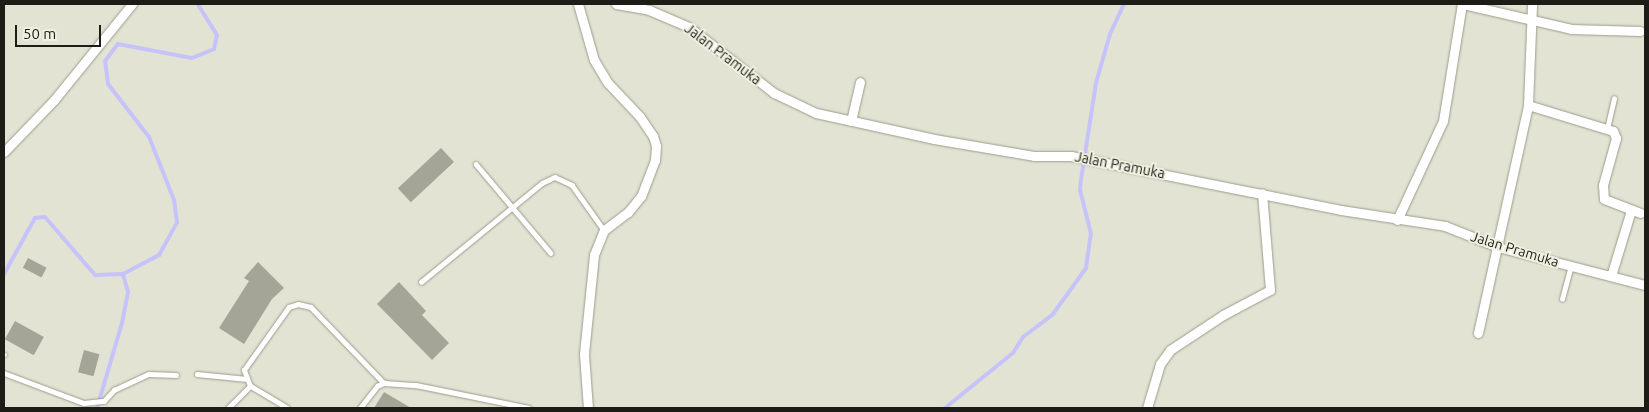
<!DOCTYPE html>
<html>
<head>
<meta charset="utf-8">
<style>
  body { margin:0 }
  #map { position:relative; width:1649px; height:412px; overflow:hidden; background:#e3e3d3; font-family:Ubuntu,sans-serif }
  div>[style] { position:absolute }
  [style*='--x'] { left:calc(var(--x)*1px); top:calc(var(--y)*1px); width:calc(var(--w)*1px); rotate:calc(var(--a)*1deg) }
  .stream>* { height:4px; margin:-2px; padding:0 2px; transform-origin:2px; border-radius:2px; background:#c6c3fb }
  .building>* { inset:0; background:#a5a597; transform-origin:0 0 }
  .roads { filter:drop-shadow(0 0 1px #9c9c8d) drop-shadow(0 0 1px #9c9c8d) }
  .lane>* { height:4.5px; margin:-2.25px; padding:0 2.25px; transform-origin:2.25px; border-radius:2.25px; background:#fff }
  .street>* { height:9px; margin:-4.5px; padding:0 4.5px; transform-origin:4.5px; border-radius:4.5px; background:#fff }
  span { translate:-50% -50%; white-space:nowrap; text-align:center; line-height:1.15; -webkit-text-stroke:4px #f0f0e1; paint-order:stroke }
  .street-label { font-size:14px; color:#1d1c17 }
  .frame { position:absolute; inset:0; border:5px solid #1d1c17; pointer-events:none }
  .scale { position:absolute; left:15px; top:25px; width:86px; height:22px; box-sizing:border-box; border:2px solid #1d1c17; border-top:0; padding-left:6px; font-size:15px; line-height:18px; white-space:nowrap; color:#1d1c17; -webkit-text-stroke:4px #f0f0e1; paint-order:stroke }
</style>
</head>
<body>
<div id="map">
  <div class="stream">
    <div style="--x:4;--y:274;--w:64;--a:-61"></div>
    <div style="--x:35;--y:218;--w:10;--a:-6"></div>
    <div style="--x:45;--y:217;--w:77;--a:49.2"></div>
    <div style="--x:95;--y:275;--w:28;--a:-2"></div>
    <div style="--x:123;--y:274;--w:41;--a:-27.8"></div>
    <div style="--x:159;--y:255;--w:37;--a:-61"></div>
    <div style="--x:177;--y:223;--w:23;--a:-97"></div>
    <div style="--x:174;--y:200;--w:68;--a:-111.6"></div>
    <div style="--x:149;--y:137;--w:67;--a:-127.7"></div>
    <div style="--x:108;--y:84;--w:23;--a:-97"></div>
    <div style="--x:105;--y:61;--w:21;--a:-53"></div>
    <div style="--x:118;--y:44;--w:75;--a:10.7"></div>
    <div style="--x:192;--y:58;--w:24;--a:-22"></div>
    <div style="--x:214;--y:49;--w:14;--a:-78"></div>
    <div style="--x:217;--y:35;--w:36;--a:-122"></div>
    <div style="--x:97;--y:408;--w:89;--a:-73.6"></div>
    <div style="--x:122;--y:323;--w:32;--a:-79"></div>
    <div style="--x:128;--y:292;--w:19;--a:-106"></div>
    <div style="--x:945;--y:408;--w:87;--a:-39"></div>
    <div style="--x:1013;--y:353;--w:19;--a:-58"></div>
    <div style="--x:1023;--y:337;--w:38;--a:-37"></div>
    <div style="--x:1053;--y:314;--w:57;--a:-54.3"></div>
    <div style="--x:1086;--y:268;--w:34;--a:-82"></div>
    <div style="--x:1091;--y:234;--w:45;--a:-104"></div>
    <div style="--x:1080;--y:190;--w:10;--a:-84"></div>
    <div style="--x:1081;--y:180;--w:98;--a:-81.2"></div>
    <div style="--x:1096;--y:83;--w:51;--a:-74.1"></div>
    <div style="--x:1110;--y:34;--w:33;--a:-65"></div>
  </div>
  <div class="building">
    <div style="left:441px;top:148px;width:19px;height:59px;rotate:47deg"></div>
    <div style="left:28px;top:258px;width:21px;height:11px;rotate:28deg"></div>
    <div style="clip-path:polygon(258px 262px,284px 288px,272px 299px,244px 344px,219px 328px,249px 281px,244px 278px)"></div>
    <div style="clip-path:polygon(399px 282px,426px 311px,422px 315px,449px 343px,432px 360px,377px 304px)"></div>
    <div style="left:15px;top:321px;width:33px;height:21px;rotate:29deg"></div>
    <div style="left:84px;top:350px;width:16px;height:23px;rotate:15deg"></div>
    <div style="clip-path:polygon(384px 392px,411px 408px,374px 408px)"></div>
  </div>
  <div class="roads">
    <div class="lane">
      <div style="--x:1607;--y:129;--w:31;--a:-77"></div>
      <div style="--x:476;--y:164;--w:116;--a:49.9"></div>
      <div style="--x:421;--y:282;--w:156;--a:-39.3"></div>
      <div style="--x:542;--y:183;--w:14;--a:-25"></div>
      <div style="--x:555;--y:177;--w:19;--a:25"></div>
      <div style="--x:572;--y:185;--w:55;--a:54.6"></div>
      <div style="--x:1562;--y:299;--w:34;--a:-75"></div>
      <div style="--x:4;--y:355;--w:1;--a:0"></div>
      <div style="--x:4;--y:373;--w:85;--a:20.6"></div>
      <div style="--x:84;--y:403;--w:20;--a:-6"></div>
      <div style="--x:104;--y:401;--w:15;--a:-48"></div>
      <div style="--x:114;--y:390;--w:38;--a:-25"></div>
      <div style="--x:149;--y:374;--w:27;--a:2"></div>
      <div style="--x:197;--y:374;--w:50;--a:5.7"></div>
      <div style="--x:228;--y:408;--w:31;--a:-45"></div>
      <div style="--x:287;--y:408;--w:43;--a:-149.3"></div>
      <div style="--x:250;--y:386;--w:17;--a:-111"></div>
      <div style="--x:244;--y:370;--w:77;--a:-54.5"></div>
      <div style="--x:289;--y:307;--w:9;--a:-18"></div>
      <div style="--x:298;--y:304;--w:13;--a:13"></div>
      <div style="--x:311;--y:307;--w:105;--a:46.2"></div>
      <div style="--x:360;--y:408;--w:28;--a:-52"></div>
      <div style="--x:377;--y:386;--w:8;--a:-23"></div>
      <div style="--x:384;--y:383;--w:32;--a:4"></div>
      <div style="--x:416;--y:385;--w:115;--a:11.5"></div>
    </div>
    <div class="street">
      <div style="--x:578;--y:4;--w:58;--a:74.1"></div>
      <div style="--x:594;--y:60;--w:27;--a:59"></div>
      <div style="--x:608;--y:83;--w:47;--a:46.7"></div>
      <div style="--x:640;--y:117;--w:23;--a:56"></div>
      <div style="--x:653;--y:136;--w:10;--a:73"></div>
      <div style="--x:656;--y:146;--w:14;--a:94"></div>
      <div style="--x:655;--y:160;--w:39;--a:111"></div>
      <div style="--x:641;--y:196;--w:21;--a:129"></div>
      <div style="--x:628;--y:212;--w:30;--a:143"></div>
      <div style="--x:604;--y:230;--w:27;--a:112"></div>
      <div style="--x:594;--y:255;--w:100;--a:95.8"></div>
      <div style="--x:584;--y:354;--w:54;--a:85.8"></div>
      <div style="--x:616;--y:4;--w:34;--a:10"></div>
      <div style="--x:649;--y:10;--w:43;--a:23"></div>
      <div style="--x:689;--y:27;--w:108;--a:37.8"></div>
      <div style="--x:774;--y:93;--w:47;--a:25.5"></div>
      <div style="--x:816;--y:113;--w:121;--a:12.4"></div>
      <div style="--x:934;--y:139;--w:101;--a:9.6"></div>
      <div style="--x:1034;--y:156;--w:37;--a:0"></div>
      <div style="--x:1071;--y:156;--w:275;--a:11.3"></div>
      <div style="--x:1341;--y:210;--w:105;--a:8.7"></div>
      <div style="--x:1445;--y:226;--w:57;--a:21.6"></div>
      <div style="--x:1498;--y:247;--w:152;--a:14.5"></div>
      <div style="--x:1463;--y:4;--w:111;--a:13"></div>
      <div style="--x:1571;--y:29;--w:69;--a:1.7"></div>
      <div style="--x:1528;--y:105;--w:89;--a:17"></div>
      <div style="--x:1613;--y:131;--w:8;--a:67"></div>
      <div style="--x:1616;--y:138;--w:49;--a:105.5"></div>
      <div style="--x:1603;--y:185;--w:14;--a:86"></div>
      <div style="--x:1604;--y:199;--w:39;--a:21"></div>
      <div style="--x:851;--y:121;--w:40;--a:-77"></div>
      <div style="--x:4;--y:152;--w:72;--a:-46.1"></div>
      <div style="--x:54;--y:100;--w:124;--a:-50.9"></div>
      <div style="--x:1397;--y:220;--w:109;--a:-65.1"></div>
      <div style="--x:1443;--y:121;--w:119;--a:-80.8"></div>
      <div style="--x:1611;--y:276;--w:69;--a:-73.1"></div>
      <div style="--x:1478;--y:333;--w:233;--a:-77.6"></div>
      <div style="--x:1528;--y:105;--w:101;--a:-87.7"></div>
      <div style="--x:1147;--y:408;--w:46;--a:-73.5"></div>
      <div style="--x:1160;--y:364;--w:17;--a:-54"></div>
      <div style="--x:1170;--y:350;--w:64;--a:-33.4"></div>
      <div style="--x:1223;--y:315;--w:53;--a:-28"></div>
      <div style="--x:1270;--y:290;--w:97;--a:-94.7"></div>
    </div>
  </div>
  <div class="street-label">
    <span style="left:723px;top:54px;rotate:37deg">Jalan Pramuka</span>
    <span style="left:1120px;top:165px;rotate:11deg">Jalan Pramuka</span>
    <span style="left:1515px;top:249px;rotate:17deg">Jalan Pramuka</span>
  </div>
  <div class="frame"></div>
  <div class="scale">50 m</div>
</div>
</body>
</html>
